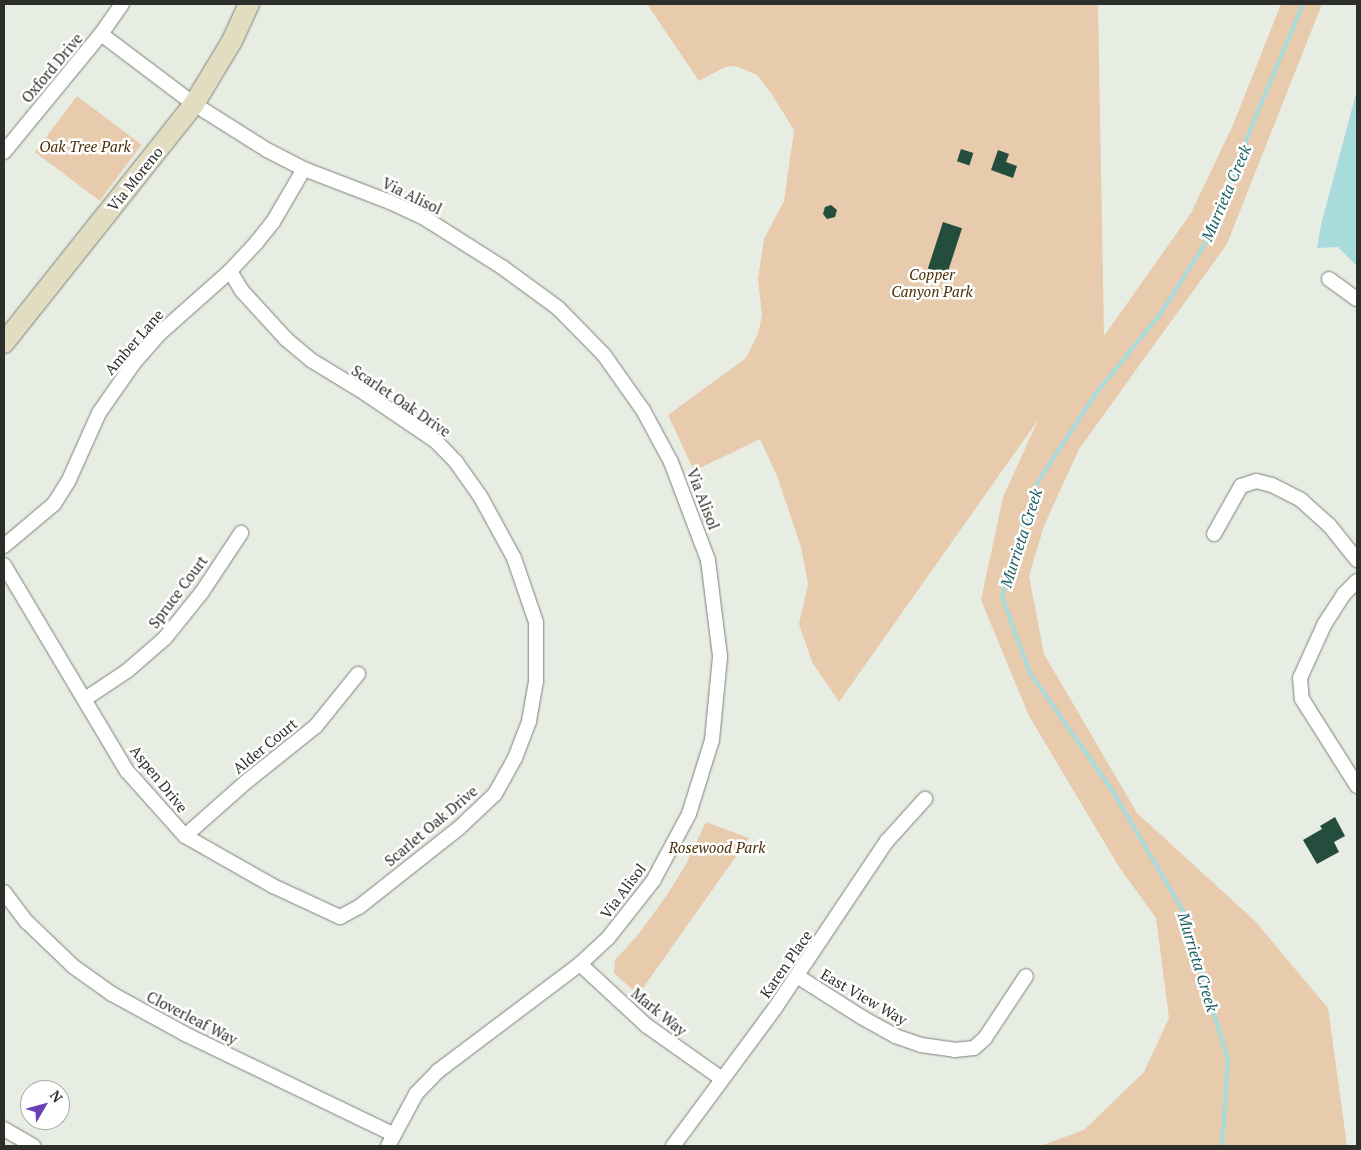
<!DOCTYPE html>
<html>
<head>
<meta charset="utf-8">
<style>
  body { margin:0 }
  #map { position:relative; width:1361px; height:1150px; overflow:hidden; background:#e8ede4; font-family:"PT Serif",serif }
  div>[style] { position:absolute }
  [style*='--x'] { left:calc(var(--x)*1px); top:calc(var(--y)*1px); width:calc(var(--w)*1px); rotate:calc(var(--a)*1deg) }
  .green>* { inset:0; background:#e8caac; transform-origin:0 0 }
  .water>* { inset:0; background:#a7dbdc }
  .stream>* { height:4px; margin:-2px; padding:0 2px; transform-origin:2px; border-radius:2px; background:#a7dbdc }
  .building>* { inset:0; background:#254d3d; transform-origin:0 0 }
  .roads { filter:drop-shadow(0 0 1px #7c8179) drop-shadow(0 0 1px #7c8179) }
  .street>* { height:14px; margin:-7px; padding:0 7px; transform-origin:7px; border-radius:7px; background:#fff }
  .secondary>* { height:20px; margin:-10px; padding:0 10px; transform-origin:10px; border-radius:10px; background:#e2ddc1 }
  span { translate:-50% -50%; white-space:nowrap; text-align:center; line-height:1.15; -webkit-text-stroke:5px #fff; paint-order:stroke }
  .street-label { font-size:15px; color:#2c2e2a }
  .park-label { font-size:15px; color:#4c2e07; font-style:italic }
  .water-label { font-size:16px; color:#1a6062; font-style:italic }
  .frame { position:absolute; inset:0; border:5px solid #2c2e2a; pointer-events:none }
  .north { position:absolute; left:20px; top:1080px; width:50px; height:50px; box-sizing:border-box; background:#fff; border:1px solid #ababaa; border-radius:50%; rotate:53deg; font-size:14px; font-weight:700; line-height:20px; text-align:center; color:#2c2e2a }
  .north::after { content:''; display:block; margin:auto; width:18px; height:22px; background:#6d3fb7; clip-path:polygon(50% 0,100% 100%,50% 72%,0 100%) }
</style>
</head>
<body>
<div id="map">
  <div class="green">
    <div style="clip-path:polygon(647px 4px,1098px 4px,1104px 336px,1191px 213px,1233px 125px,1281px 4px,1322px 4px,1227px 244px,1079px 449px,1044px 526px,1029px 576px,1044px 654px,1137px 813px,1255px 921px,1328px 1008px,1347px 1146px,1040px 1146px,1084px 1130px,1144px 1072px,1169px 1018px,1156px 918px,1119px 867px,1029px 716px,981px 600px,1003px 497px,1038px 420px,839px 702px,812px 662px,799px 624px,808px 584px,801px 547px,777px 476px,760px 439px,694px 471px,668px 415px,746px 358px,758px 334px,762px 315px,758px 279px,764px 239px,784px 201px,794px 130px,771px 93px,757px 75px,736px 66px,725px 67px,699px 81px)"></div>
    <div style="left:77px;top:96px;width:81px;height:70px;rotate:37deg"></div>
    <div style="clip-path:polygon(706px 822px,749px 838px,638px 995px,614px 973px,615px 960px,637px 936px,667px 895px,686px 864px)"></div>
  </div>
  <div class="water">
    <div style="clip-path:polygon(1357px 90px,1357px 266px,1338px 247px,1317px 248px,1321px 225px)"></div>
  </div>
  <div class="stream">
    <div style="--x:1222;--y:1146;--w:86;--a:-86"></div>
    <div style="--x:1228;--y:1060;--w:158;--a:-106.9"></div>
    <div style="--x:1182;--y:909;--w:138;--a:-120.5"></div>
    <div style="--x:1112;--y:790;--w:143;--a:-125"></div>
    <div style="--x:1030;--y:673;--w:81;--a:-110.2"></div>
    <div style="--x:1002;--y:597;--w:117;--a:-73.1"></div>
    <div style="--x:1036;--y:485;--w:106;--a:-56.9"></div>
    <div style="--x:1094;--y:396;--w:107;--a:-51.1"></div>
    <div style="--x:1161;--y:313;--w:97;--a:-57.6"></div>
    <div style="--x:1213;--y:231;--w:115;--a:-69.7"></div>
    <div style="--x:1253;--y:123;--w:129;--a:-67.2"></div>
  </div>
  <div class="building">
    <div style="left:961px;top:149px;width:13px;height:13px;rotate:18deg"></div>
    <div style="clip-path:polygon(998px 150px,1009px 154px,1006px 162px,1017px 166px,1013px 178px,991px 170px)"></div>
    <div style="clip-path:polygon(831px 205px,837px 210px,835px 217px,827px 219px,823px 214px,825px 207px)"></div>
    <div style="left:943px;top:222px;width:20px;height:49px;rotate:18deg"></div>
    <div style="clip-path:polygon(1335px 817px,1345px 836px,1334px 842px,1339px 852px,1317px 864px,1303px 840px,1322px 829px,1320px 826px)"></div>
  </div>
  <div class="roads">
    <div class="street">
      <div style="--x:101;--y:34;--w:116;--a:37"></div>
      <div style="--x:194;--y:104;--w:86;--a:32.2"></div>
      <div style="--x:267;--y:150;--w:42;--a:27.2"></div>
      <div style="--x:304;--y:169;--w:92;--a:21"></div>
      <div style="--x:390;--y:202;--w:40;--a:25"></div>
      <div style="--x:426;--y:219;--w:90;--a:32.3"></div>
      <div style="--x:502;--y:267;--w:69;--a:36.2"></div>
      <div style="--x:558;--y:308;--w:66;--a:45.6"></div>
      <div style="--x:604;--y:355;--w:67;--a:54.7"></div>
      <div style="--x:643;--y:410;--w:59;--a:61.7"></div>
      <div style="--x:671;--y:462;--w:105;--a:69.3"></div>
      <div style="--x:708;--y:560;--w:98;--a:82.9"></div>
      <div style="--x:720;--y:657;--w:83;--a:95.5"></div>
      <div style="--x:712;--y:740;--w:77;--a:107.3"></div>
      <div style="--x:689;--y:814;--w:76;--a:118.2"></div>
      <div style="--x:653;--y:881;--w:73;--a:128.3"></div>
      <div style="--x:608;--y:938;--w:38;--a:137"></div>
      <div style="--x:580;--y:964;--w:178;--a:143"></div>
      <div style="--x:438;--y:1071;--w:32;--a:134"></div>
      <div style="--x:416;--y:1094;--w:59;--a:118.3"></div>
      <div style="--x:4;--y:152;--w:153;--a:-50.6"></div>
      <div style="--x:101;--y:34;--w:37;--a:-55"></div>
      <div style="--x:1329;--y:279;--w:34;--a:36"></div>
      <div style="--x:1214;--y:534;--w:55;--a:-60.6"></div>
      <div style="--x:1241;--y:486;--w:16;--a:-18"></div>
      <div style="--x:1256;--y:481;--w:16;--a:14"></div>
      <div style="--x:1272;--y:485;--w:33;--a:27"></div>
      <div style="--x:1301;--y:500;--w:38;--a:42"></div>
      <div style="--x:1329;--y:525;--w:45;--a:51.3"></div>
      <div style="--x:4;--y:546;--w:65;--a:-40"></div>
      <div style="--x:54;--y:504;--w:26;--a:-58"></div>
      <div style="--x:68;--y:482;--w:76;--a:-65.8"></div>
      <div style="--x:99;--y:413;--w:60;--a:-55.2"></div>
      <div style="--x:133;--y:364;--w:38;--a:-49"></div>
      <div style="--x:158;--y:335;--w:96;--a:-41.6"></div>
      <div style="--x:230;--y:271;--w:38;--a:-47"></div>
      <div style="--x:256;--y:243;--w:27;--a:-51"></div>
      <div style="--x:273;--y:222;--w:61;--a:-59.7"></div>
      <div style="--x:4;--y:565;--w:240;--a:59.2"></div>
      <div style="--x:127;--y:771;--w:87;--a:48.3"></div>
      <div style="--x:185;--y:836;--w:101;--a:29.6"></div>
      <div style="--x:273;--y:886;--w:74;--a:24.8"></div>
      <div style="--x:340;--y:917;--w:21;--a:-28"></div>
      <div style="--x:359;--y:907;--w:127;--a:-38.3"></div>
      <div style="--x:459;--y:828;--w:50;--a:-43.4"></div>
      <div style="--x:495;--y:794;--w:41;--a:-60.9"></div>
      <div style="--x:515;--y:758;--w:40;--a:-69"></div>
      <div style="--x:529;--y:721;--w:40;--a:-80"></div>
      <div style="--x:536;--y:682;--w:60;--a:-90"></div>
      <div style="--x:536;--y:622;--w:68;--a:-109"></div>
      <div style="--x:514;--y:558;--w:71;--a:-118.7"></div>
      <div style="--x:480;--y:496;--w:42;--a:-125.2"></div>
      <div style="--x:456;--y:462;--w:28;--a:-134"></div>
      <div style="--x:437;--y:442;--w:87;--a:-145.8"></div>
      <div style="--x:365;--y:393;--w:63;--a:-148.6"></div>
      <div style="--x:311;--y:360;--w:33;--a:-140"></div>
      <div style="--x:286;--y:339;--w:65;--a:-132.5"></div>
      <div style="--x:242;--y:291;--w:23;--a:-121"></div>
      <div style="--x:1357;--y:581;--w:18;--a:135"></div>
      <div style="--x:1344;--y:594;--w:35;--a:123"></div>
      <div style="--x:1325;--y:623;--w:60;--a:114.4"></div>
      <div style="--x:1300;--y:678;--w:21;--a:85"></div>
      <div style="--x:1302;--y:699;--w:103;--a:57.7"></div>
      <div style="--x:85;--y:699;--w:50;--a:-33.7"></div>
      <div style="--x:127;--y:671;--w:50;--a:-41"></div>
      <div style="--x:165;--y:638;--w:59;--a:-51.2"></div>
      <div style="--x:202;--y:592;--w:71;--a:-56.5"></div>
      <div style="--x:185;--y:836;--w:81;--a:-41.5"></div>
      <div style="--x:246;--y:782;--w:90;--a:-38.7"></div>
      <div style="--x:316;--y:726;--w:67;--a:-51.1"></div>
      <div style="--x:4;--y:892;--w:38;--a:53"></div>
      <div style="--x:27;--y:922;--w:65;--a:43.8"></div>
      <div style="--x:74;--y:967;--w:47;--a:35.4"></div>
      <div style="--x:112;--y:994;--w:83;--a:28.7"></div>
      <div style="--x:185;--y:1034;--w:231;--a:25.7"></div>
      <div style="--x:580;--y:964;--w:91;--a:42.8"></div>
      <div style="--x:647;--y:1026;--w:92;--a:35.2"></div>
      <div style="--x:797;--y:976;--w:78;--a:32.5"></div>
      <div style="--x:863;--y:1018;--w:37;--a:29"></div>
      <div style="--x:895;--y:1036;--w:28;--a:19"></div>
      <div style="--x:921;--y:1045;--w:34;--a:8"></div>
      <div style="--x:955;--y:1050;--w:19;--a:-6"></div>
      <div style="--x:974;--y:1048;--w:15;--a:-42"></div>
      <div style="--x:985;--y:1038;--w:74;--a:-56.5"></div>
      <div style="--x:4;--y:1129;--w:34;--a:30"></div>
      <div style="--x:673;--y:1146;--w:172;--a:-53.5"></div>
      <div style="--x:775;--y:1008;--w:201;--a:-56.2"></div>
      <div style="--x:887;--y:841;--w:57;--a:-47.9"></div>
    </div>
    <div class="secondary">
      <div style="--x:4;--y:343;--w:305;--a:-51.5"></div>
      <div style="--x:194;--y:104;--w:74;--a:-58.9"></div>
      <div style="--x:232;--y:41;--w:41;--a:-65.3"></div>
    </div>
  </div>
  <div class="street-label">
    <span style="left:52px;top:68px;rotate:-50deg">Oxford Drive</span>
    <span style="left:135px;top:179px;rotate:-51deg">Via Moreno</span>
    <span style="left:412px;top:196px;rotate:26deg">Via Alisol</span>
    <span style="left:134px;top:342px;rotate:-49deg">Amber Lane</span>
    <span style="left:401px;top:401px;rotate:34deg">Scarlet Oak Drive</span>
    <span style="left:703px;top:499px;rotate:69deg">Via Alisol</span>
    <span style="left:178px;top:592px;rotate:-53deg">Spruce Court</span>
    <span style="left:265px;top:746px;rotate:-39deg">Alder Court</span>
    <span style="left:159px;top:779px;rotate:51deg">Aspen Drive</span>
    <span style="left:431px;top:826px;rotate:-40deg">Scarlet Oak Drive</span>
    <span style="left:623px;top:891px;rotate:-53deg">Via Alisol</span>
    <span style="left:786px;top:964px;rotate:-55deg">Karen Place</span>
    <span style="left:864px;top:997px;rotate:30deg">East View Way</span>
    <span style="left:659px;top:1012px;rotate:39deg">Mark Way</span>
    <span style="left:192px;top:1018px;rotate:27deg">Cloverleaf Way</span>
  </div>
  <div class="park-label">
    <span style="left:85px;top:147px">Oak Tree Park</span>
    <span style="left:932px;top:283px">Copper<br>Canyon Park</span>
    <span style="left:717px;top:848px">Rosewood Park</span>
  </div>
  <div class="water-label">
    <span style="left:1226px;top:193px;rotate:-67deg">Murrieta Creek</span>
    <span style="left:1021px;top:538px;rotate:-72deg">Murrieta Creek</span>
    <span style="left:1198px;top:962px;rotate:73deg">Murrieta Creek</span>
  </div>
  <div class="frame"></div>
  <div class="north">N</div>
</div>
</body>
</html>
